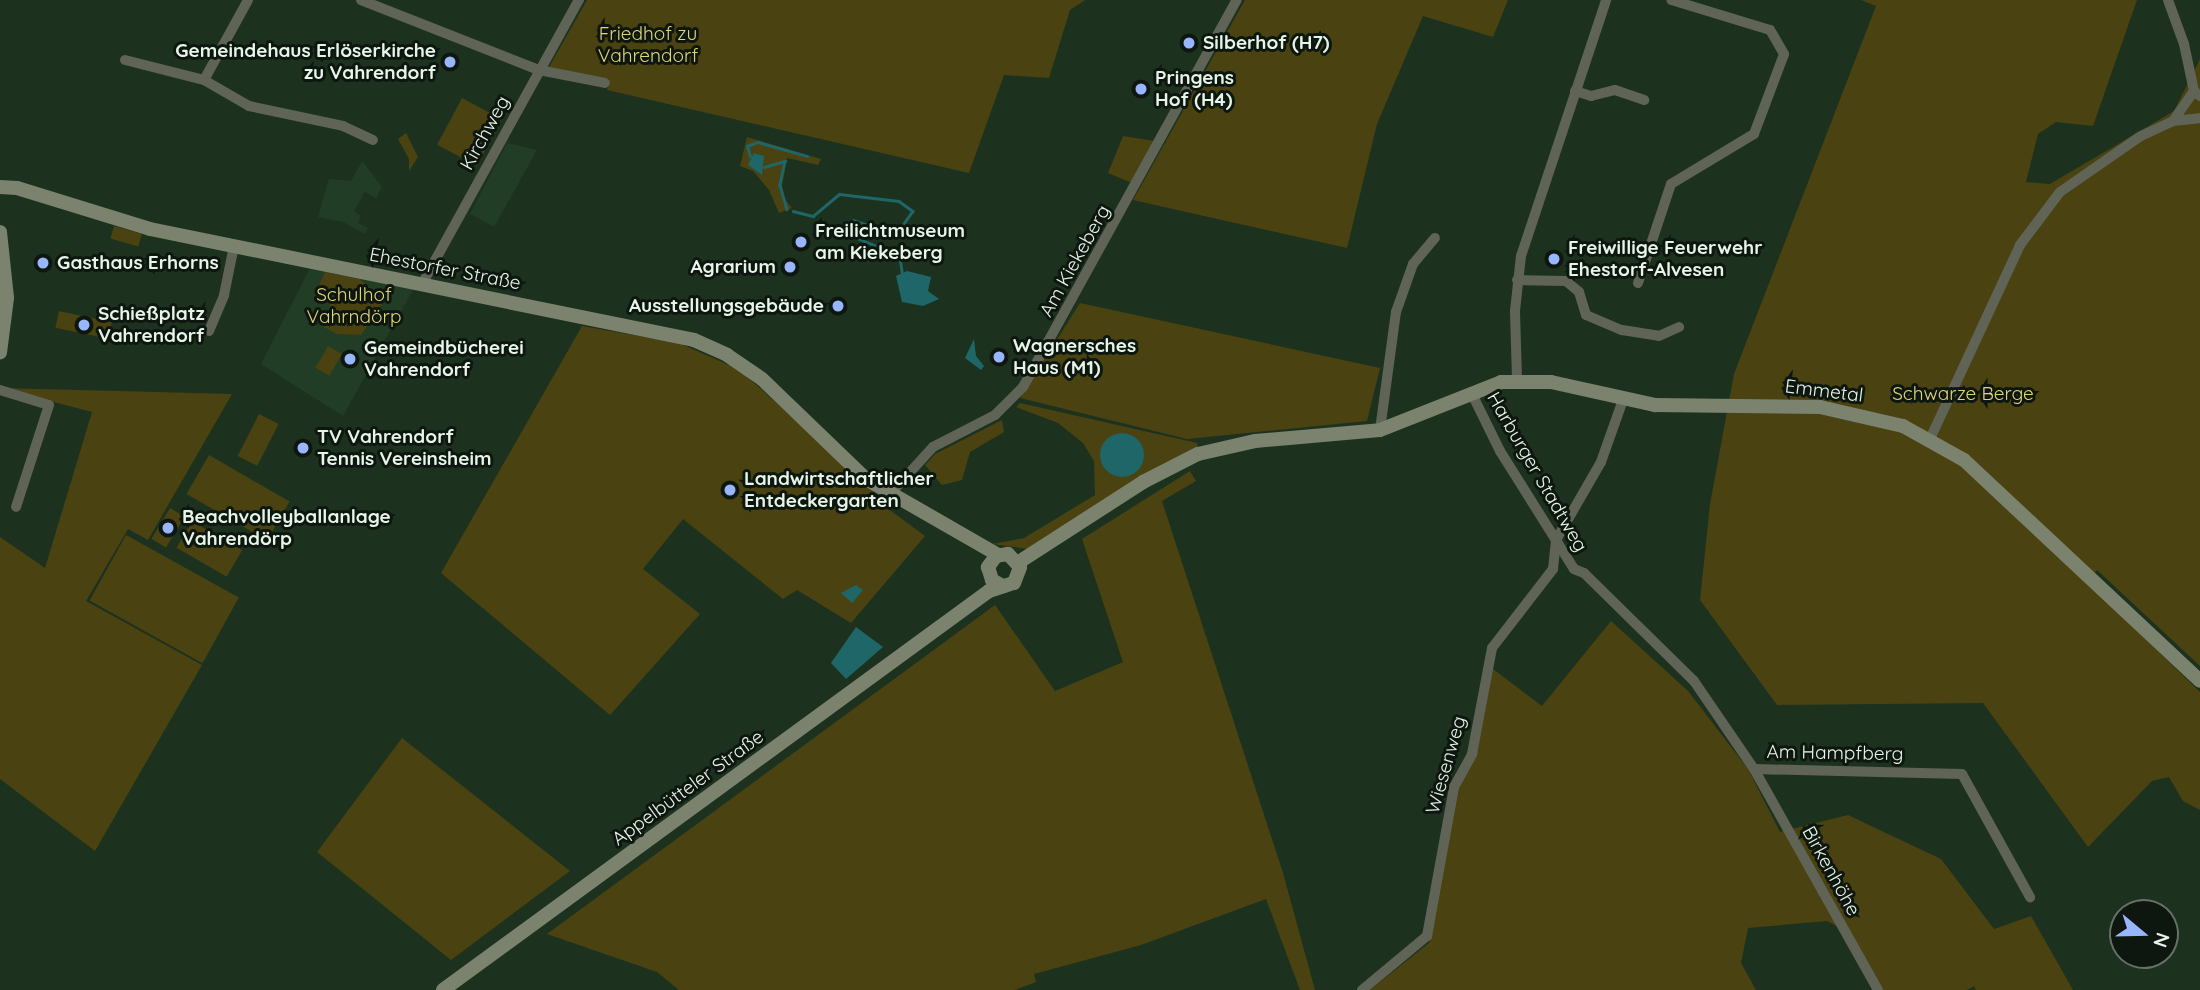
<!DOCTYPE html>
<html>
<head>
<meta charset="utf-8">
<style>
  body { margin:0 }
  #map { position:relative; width:2200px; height:990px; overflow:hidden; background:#1c321f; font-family:Quicksand,sans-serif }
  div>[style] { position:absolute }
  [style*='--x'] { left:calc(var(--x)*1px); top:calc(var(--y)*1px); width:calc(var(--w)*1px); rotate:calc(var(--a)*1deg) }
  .built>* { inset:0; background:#213d25 }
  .green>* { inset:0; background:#4a4211; transform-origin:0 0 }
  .water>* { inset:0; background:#1e6667 }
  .round { border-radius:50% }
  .stream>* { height:2.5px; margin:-1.25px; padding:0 1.25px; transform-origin:1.25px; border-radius:1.25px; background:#1e6667 }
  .street>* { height:10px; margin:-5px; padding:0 5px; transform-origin:5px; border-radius:5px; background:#5f6457 }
  .secondary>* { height:14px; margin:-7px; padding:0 7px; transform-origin:7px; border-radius:7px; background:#7b836f }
  .dots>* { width:19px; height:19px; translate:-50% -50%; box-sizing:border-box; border:4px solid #0e170f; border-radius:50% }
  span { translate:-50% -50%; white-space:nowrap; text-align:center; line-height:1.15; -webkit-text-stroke:6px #0e170f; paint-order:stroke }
  .park-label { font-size:19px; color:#e3d577 }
  .poi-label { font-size:19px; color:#e7f5e9; font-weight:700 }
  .left { translate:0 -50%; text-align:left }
  .right { translate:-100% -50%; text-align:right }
  .street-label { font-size:19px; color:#e7f5e9 }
  .north { position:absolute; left:2109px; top:899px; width:70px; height:70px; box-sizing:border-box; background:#0e170f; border:2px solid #657066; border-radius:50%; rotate:109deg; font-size:19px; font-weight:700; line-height:28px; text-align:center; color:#e7f5e9 }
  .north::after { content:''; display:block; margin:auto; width:24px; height:32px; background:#98b6fd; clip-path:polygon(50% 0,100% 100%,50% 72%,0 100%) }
</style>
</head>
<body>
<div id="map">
  <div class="built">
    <div style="clip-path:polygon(507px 143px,537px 150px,494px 227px,470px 214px)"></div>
    <div style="clip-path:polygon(362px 161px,382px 187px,376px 198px,365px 192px,354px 211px,361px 216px,358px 223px,368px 228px,365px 234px,343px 222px,318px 217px,329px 179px,351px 181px)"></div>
    <div style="clip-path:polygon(310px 268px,414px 288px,343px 416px,261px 364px)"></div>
  </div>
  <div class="green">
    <div style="clip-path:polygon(587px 0,1085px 0,1070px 10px,1049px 78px,1004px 75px,969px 173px,607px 90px,609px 81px,549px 67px)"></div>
    <div style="clip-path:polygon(1245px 0,1508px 0,1493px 37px,1423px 16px,1377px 124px,1347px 248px,1133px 200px)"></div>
    <div style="clip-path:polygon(1861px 0,2137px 0,2093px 126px,2056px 122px,2038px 134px,2026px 182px,2050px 184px,2174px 111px,2200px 59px,2200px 666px,2097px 570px,2087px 582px,2200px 692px,2200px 810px,2183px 801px,2169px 777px,2152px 781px,2088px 847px,1983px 703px,1777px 705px,1700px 600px,1710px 504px,1734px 374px,1876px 6px)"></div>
    <div style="left:462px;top:98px;width:45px;height:53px;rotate:28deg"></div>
    <div style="clip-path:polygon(406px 133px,418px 157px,409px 171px,409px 159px,398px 139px)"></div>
    <div style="clip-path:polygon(1123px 136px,1161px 142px,1137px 185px,1108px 173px)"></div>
    <div style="clip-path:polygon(747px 137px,821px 159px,818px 165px,787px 158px,782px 185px,783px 197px,792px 208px,779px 213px,769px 190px,753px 171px,740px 166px)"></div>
    <div style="left:114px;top:226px;width:29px;height:13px;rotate:16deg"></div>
    <div style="clip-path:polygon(325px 272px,360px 279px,384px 301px,361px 335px,337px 334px,322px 326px,330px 305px,327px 294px,318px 288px)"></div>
    <div style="clip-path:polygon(1080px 303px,1380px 368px,1367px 421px,1187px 439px,1020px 398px)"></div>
    <div style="left:59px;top:311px;width:54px;height:17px;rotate:12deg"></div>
    <div style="clip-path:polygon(582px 326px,679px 343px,740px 370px,874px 492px,875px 499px,925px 536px,851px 623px,797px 590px,783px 599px,683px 519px,643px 569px,700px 614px,610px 715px,441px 573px)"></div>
    <div style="left:328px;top:346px;width:16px;height:25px;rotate:30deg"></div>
    <div style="clip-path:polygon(0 388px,232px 394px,148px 540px,128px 529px,86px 601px,202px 665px,95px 851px,0 779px,0 537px,45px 568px,92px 412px)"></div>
    <div style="clip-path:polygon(1020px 403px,1197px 443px,1198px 450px,1028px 549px,992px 544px,1024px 538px,1095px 495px,1094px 461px,1083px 443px,1058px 423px,1016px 407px)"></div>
    <div style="left:259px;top:414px;width:22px;height:47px;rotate:27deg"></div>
    <div style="clip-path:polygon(1002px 420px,1004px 432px,970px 452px,962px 480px,942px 485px,925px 465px,935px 454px)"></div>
    <div style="left:209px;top:455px;width:93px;height:45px;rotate:30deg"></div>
    <div style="clip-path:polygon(1190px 471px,1196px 481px,1162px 501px,1283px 873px,1315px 990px,1300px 990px,1266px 899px,1141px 945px,1034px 974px,1036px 982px,1015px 990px,679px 990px,657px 972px,547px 934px,995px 605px,1055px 691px,1123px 662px,1082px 539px)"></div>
    <div style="left:170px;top:508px;width:17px;height:36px;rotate:31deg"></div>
    <div style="left:192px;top:521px;width:58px;height:31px;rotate:30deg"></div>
    <div style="left:126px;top:535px;width:129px;height:75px;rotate:29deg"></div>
    <div style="clip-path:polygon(1611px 621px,1688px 691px,1748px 769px,1780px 832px,1848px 815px,1941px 859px,1994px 929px,2031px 916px,2073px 990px,1976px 990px,1974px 986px,1967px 990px,1882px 990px,1848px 932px,1827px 921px,1748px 928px,1741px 963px,1756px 990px,1370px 990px,1429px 943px,1455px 792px,1472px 758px,1489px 666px,1542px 706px)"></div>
    <div style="clip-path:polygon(402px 738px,570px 871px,451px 960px,317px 852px)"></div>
  </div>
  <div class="water">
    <div style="clip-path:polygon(754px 153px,764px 156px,762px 175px,748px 165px)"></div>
    <div style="clip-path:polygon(907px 271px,931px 277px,928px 291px,939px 299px,923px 306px,902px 302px,896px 276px)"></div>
    <div style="clip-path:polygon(974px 339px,976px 356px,984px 366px,981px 370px,965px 358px)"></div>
    <div class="round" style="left:1100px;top:433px;width:44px;height:44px"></div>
    <div style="clip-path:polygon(856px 585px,863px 590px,852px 603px,841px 593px)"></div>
    <div style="clip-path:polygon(856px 627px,883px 647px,846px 679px,831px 663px)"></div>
  </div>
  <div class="stream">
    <div style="--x:750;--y:157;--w:11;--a:-105"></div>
    <div style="--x:747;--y:146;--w:12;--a:-20"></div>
    <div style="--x:758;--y:142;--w:51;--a:15.9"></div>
    <div style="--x:764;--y:167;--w:22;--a:-16"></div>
    <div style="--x:785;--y:161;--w:25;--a:102"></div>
    <div style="--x:780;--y:185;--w:25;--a:74"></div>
    <div style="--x:793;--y:211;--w:21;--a:14"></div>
    <div style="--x:813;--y:216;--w:34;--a:-40"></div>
    <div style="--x:839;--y:194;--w:60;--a:6.7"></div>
    <div style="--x:899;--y:201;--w:17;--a:36"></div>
    <div style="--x:913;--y:211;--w:19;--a:125"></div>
    <div style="--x:902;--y:227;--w:15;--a:160"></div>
    <div style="--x:888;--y:232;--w:36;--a:-162"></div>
    <div style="--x:854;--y:221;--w:8;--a:166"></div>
    <div style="--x:846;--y:223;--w:10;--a:114"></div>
    <div style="--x:842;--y:232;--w:56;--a:22"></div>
    <div style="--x:894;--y:253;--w:7;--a:34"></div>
    <div style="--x:900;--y:257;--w:15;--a:82"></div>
  </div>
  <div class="street">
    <div style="--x:248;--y:0;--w:91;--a:118.8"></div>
    <div style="--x:204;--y:80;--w:52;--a:30"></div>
    <div style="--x:249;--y:106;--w:96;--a:12"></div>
    <div style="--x:343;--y:126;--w:33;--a:25"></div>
    <div style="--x:361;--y:0;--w:191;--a:21.5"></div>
    <div style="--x:539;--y:70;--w:67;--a:11.1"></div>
    <div style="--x:2168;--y:0;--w:47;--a:70"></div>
    <div style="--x:2184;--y:44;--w:48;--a:78"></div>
    <div style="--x:2194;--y:91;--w:8;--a:40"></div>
    <div style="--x:125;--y:60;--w:81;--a:14.2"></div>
    <div style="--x:1575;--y:91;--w:17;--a:17"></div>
    <div style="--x:1591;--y:96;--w:25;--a:-14"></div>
    <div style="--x:1615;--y:90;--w:31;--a:19"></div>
    <div style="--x:2173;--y:121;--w:37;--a:-55"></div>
    <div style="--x:1517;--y:280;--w:49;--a:1.2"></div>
    <div style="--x:1566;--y:281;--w:17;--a:40"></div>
    <div style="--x:1579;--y:292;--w:24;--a:73"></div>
    <div style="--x:1586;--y:315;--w:39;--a:23"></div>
    <div style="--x:1622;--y:330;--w:37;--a:9"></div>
    <div style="--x:1659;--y:336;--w:22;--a:-24"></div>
    <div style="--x:1638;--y:283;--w:104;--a:-71.6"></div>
    <div style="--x:1671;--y:184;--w:97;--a:-31.1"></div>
    <div style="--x:1754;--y:134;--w:85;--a:-69.4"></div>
    <div style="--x:1784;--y:54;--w:28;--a:-120"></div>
    <div style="--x:1770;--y:30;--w:103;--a:-163.1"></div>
    <div style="--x:422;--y:284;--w:325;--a:-61.1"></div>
    <div style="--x:209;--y:331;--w:39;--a:-67"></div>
    <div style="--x:224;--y:295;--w:50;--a:-78.5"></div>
    <div style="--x:1517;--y:379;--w:68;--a:-91.7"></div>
    <div style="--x:1515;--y:311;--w:55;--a:-83.8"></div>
    <div style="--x:1521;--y:256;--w:270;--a:-71.6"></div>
    <div style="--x:0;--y:390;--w:51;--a:17"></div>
    <div style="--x:49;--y:405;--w:107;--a:107.9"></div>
    <div style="--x:1471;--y:392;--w:66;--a:63.8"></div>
    <div style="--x:1500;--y:451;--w:139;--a:57.9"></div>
    <div style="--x:1574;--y:569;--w:11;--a:22"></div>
    <div style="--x:1584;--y:573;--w:154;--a:44.5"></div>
    <div style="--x:1694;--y:681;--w:107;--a:55.7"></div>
    <div style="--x:1754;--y:769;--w:208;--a:1.4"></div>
    <div style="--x:1962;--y:774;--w:141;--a:61.1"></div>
    <div style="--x:1380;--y:430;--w:119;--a:-82.3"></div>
    <div style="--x:1396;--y:312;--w:51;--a:-70.5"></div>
    <div style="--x:1413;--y:264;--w:34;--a:-50"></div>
    <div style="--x:1930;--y:439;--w:214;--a:-65.1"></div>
    <div style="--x:2020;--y:245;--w:66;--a:-53"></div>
    <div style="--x:2060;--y:192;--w:98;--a:-34.7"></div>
    <div style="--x:2141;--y:136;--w:35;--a:-25"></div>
    <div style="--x:2173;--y:121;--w:27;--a:-6"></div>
    <div style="--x:892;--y:492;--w:61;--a:-47.7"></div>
    <div style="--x:933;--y:447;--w:70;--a:-27.3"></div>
    <div style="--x:995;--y:415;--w:40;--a:-45"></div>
    <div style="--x:1023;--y:387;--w:442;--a:-61.1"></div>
    <div style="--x:1754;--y:769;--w:253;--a:60.7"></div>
    <div style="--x:1362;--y:990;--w:85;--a:-39.7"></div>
    <div style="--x:1427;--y:936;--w:151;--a:-79.7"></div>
    <div style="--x:1454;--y:787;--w:38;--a:-61"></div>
    <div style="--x:1472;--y:754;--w:108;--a:-79.3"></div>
    <div style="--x:1492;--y:648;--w:100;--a:-52.3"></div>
    <div style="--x:1553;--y:569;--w:29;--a:-84"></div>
    <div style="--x:1556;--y:540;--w:90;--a:-60"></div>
    <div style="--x:1601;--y:462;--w:66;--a:-70.5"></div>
  </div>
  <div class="secondary">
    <div style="--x:0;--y:187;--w:17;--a:3"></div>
    <div style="--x:17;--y:188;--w:139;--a:17.1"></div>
    <div style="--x:150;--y:229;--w:555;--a:11.53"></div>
    <div style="--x:694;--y:340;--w:36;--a:24"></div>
    <div style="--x:727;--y:355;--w:42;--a:34.4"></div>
    <div style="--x:762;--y:379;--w:144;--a:43.9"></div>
    <div style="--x:866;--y:479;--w:152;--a:29.9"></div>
    <div style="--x:0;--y:232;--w:66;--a:83.9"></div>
    <div style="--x:7;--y:298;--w:55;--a:97.3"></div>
    <div style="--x:1019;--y:562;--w:148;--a:-32.8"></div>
    <div style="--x:1143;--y:482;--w:62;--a:-27"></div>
    <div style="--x:1198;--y:454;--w:58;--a:-12.8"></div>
    <div style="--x:1255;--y:441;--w:125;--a:-5"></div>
    <div style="--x:1380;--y:430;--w:130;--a:-21.6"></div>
    <div style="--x:1501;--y:382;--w:50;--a:0"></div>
    <div style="--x:1551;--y:382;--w:107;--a:12.5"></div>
    <div style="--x:1655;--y:405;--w:165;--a:0.7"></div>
    <div style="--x:1820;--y:407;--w:85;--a:12.9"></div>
    <div style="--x:1903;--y:426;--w:70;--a:29.1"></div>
    <div style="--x:1964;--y:460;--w:323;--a:43.1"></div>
    <div style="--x:443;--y:990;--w:676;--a:-36.16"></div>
    <div style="--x:989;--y:591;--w:26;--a:-18"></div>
    <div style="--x:1014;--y:583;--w:17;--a:-69"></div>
    <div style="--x:1020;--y:567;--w:18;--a:-133"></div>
    <div style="--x:1008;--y:554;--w:12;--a:171"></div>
    <div style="--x:996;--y:556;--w:14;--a:126"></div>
    <div style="--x:988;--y:567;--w:14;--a:73"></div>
    <div style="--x:992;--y:580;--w:13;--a:29"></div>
  </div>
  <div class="dots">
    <div style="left:1189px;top:43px;background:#98b6fd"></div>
    <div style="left:450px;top:62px;background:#98b6fd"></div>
    <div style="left:1141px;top:89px;background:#98b6fd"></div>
    <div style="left:801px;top:242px;background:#98b6fd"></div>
    <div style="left:1554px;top:259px;background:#98b6fd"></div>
    <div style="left:43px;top:263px;background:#98b6fd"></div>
    <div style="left:790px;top:267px;background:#98b6fd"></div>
    <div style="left:838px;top:306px;background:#98b6fd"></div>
    <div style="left:84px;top:325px;background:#98b6fd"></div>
    <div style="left:999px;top:357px;background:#98b6fd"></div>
    <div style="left:350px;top:359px;background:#98b6fd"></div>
    <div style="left:303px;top:448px;background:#98b6fd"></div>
    <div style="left:730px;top:490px;background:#98b6fd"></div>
    <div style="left:168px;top:528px;background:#98b6fd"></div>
  </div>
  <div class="park-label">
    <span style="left:648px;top:45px">Friedhof zu<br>Vahrendorf</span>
    <span style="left:354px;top:306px">Schulhof<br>Vahrndörp</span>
    <span style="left:1963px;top:394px">Schwarze Berge</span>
  </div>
  <div class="poi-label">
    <span class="left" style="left:1203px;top:43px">Silberhof (H7)</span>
    <span class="right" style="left:436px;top:62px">Gemeindehaus Erlöserkirche<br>zu Vahrendorf</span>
    <span class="left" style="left:1155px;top:89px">Pringens<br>Hof (H4)</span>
    <span class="left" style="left:815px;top:242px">Freilichtmuseum<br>am Kiekeberg</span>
    <span class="left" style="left:1568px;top:259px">Freiwillige Feuerwehr<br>Ehestorf-Alvesen</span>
    <span class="left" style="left:57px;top:263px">Gasthaus Erhorns</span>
    <span class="right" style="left:776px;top:267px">Agrarium</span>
    <span class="right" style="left:824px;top:306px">Ausstellungsgebäude</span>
    <span class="left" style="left:98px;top:325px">Schießplatz<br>Vahrendorf</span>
    <span class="left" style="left:1013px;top:357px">Wagnersches<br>Haus (M1)</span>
    <span class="left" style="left:364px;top:359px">Gemeindbücherei<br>Vahrendorf</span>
    <span class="left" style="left:317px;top:448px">TV Vahrendorf<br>Tennis Vereinsheim</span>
    <span class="left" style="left:744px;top:490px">Landwirtschaftlicher<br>Entdeckergarten</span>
    <span class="left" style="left:182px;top:528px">Beachvolleyballanlage<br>Vahrendörp</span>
  </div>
  <div class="street-label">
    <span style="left:485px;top:133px;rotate:-61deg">Kirchweg</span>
    <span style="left:1075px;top:261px;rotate:-61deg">Am Kiekeberg</span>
    <span style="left:445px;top:269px;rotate:11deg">Ehestorfer Straße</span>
    <span style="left:1824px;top:391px;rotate:7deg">Emmetal</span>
    <span style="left:1537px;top:472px;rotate:60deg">Harburger Stadtweg</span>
    <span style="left:1835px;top:753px;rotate:1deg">Am Hampfberg</span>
    <span style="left:1446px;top:765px;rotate:-74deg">Wiesenweg</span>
    <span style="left:688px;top:788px;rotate:-36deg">Appelbütteler Straße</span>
    <span style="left:1831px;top:871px;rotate:61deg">Birkenhöhe</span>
  </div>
  <div class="north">N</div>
</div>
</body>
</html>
